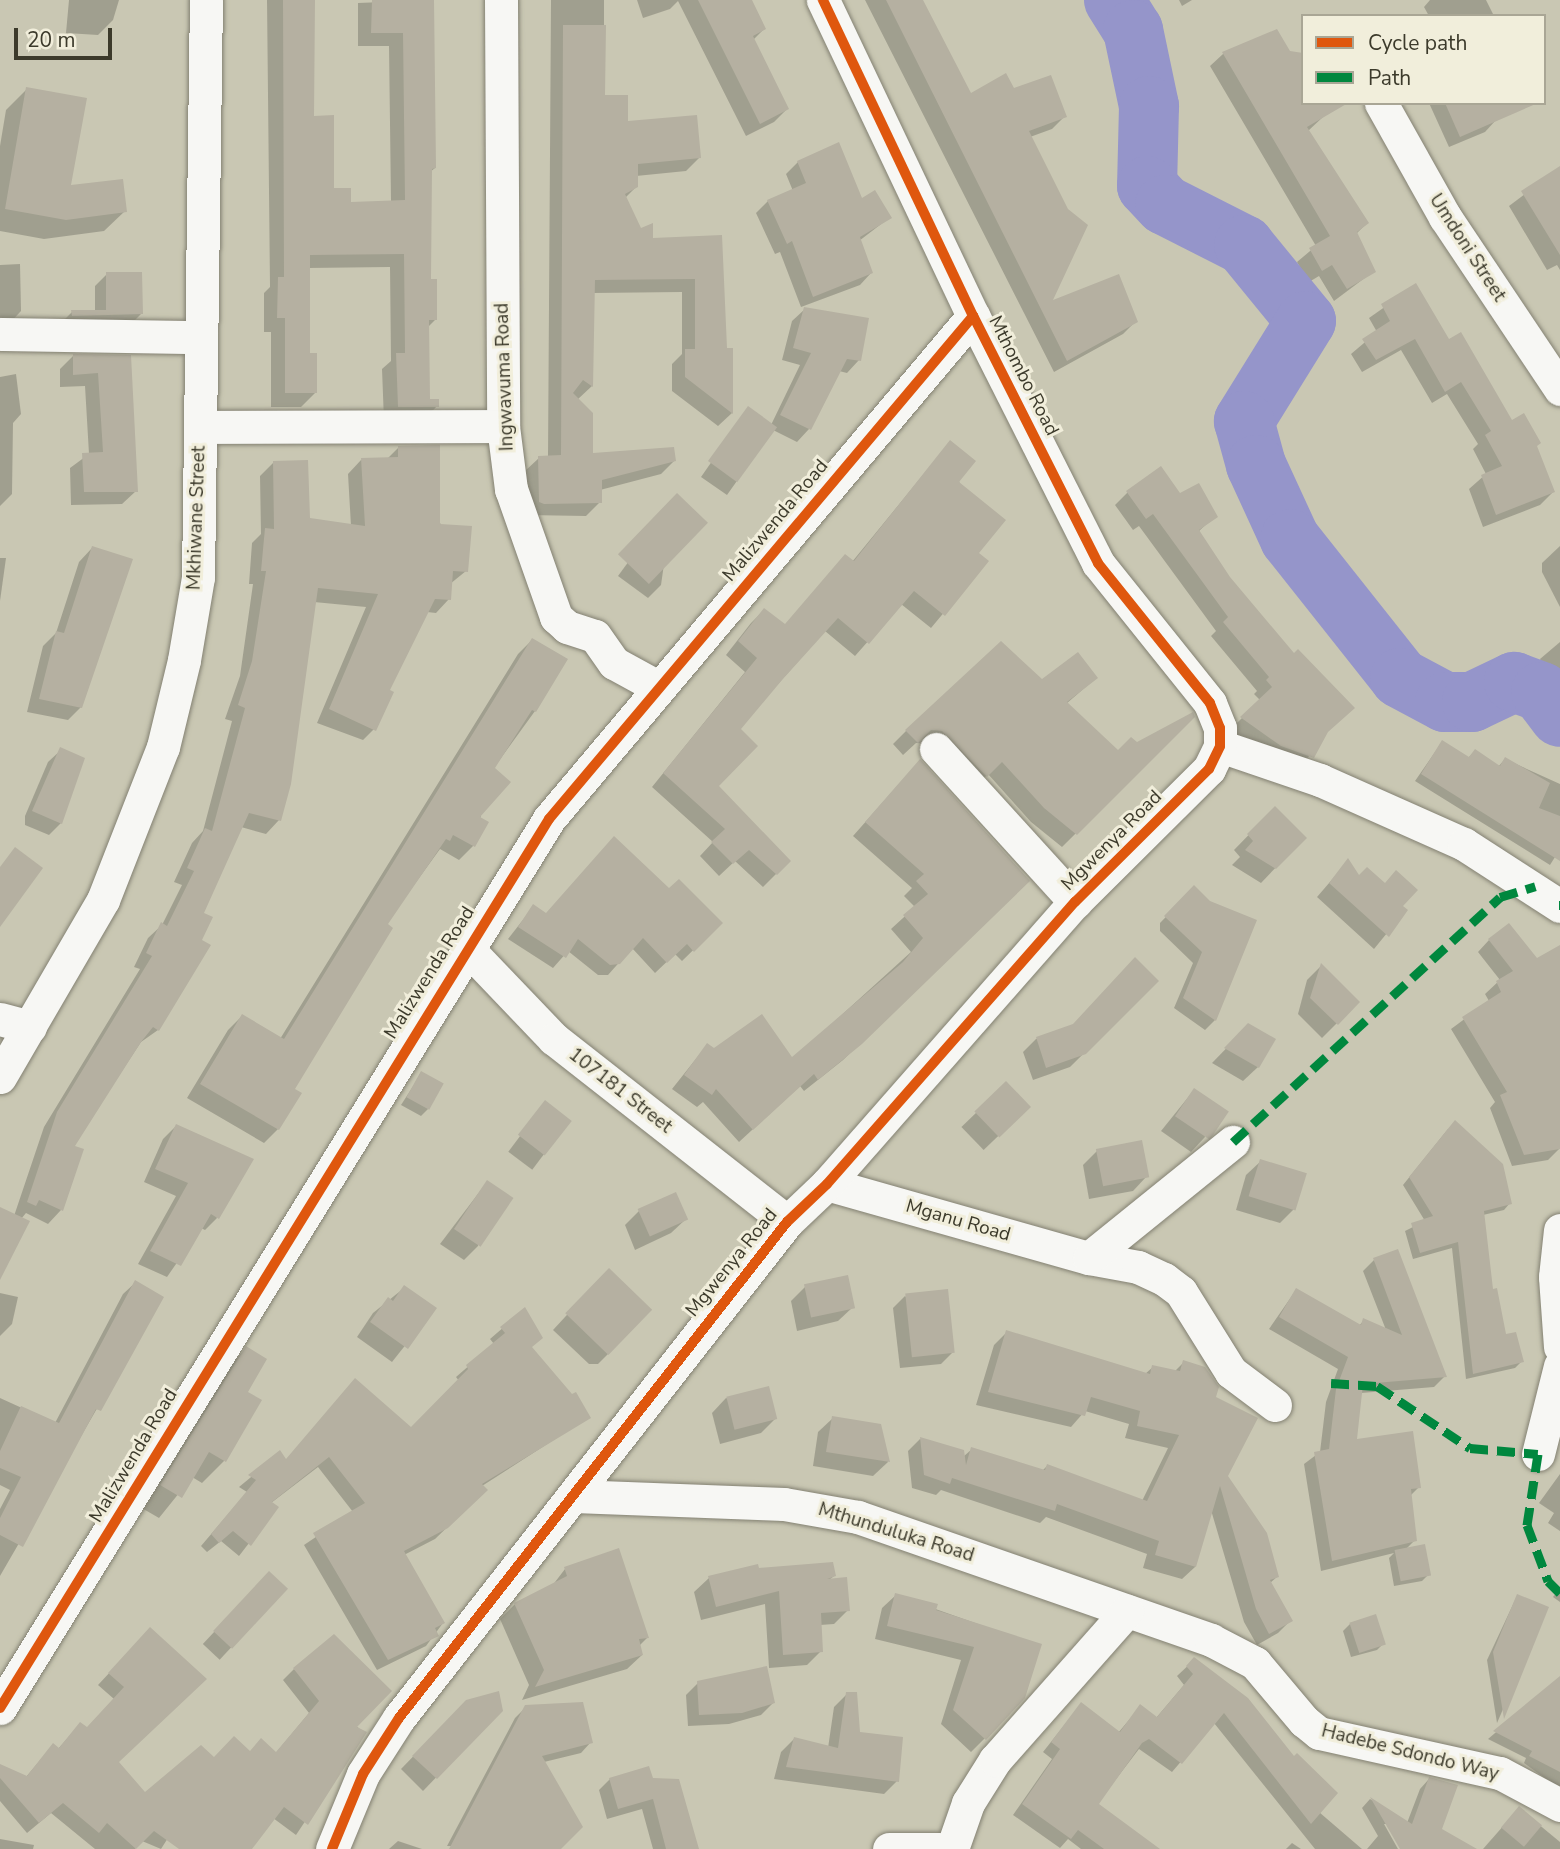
<!DOCTYPE html>
<html>
<head>
<meta charset="utf-8">
<style>
  body { margin:0 }
  #map { position:relative; width:1560px; height:1849px; overflow:hidden; background:#c9c7b3; font-family:"Nunito Sans",sans-serif }
  div>[style] { position:absolute }
  [style*='--x'] { left:calc(var(--x)*1px); top:calc(var(--y)*1px); width:calc(var(--w)*1px); rotate:calc(var(--a)*1deg) }
  .shadow>* { inset:0; background:#0003; transform-origin:0 0 }
  .river>* { height:60px; margin:-30px; padding:0 30px; transform-origin:30px; border-radius:30px; background:#9595ca }
  .building>* { inset:0; background:#b5b0a1; transform-origin:0 0 }
  .roads { filter:drop-shadow(0 0 2px #838172) drop-shadow(0 0 2px #838172) }
  .minor>* { height:33px; margin:-16.5px; padding:0 16.5px; transform-origin:16.5px; border-radius:16.5px; background:#f7f7f4 }
  .quiet>* { height:9px; margin-top:-4.5px; transform-origin:0; background:repeating-linear-gradient(90deg,#00873e 0 18px,transparent 0 27px) }
  .cycleway>* { height:10px; margin:-5px; padding:0 5px; transform-origin:5px; border-radius:5px; background:#df570e }
  span { translate:-50% -50%; white-space:nowrap; text-align:center; line-height:1.15; -webkit-text-stroke:6px #f1eedb; paint-order:stroke }
  .street-label { font-size:19px; color:#3c3a2b }
  .legend { position:absolute; left:1301px; top:14px; width:245px; height:91px; box-sizing:border-box; background:#f1eedb; border:2px solid #a9a695; margin:0; padding:9px 12px; list-style:none; font-size:21px; color:#3c3a2b }
  .legend li { display:flex; align-items:center; gap:14px; height:35px }
  .legend b { width:35px; border:2px solid #a9a695 }
  .scale { position:absolute; left:14px; top:28px; width:98px; height:32px; box-sizing:border-box; border:4px solid #3c3a2b; border-top:0; padding-left:9px; font-size:21px; line-height:24px; white-space:nowrap; color:#3c3a2b; -webkit-text-stroke:5px #f1eedb; paint-order:stroke }
</style>
</head>
<body>
<div id="map">
  <div class="shadow">
    <div style="clip-path:polygon(69px 0,119px 0,113px 20px,98px 35px,66px 33px)"></div>
    <div style="clip-path:polygon(267px 0,312px 0,312px 118px,333px 190px,349px 204px,391px 202px,389px 46px,358px 46px,358px 3px,432px 0,435px 168px,430px 172px,429px 281px,436px 319px,428px 327px,428px 401px,437px 406px,423px 421px,384px 421px,382px 369px,391px 361px,390px 267px,308px 268px,308px 354px,316px 392px,301px 407px,271px 407px,271px 332px,264px 332px,264px 293px,270px 287px)"></div>
    <div style="clip-path:polygon(551px 0,604px 0,604px 97px,627px 123px,700px 157px,686px 171px,636px 176px,636px 187px,625px 198px,640px 230px,652px 239px,721px 237px,725px 350px,732px 350px,732px 413px,718px 426px,672px 391px,672px 364px,682px 354px,682px 292px,593px 293px,592px 386px,577px 400px,591px 455px,675px 460px,661px 474px,600px 490px,600px 502px,586px 516px,526px 515px,525px 471px,539px 458px,548px 457px)"></div>
    <div style="clip-path:polygon(637px 0,735px 0,764px 29px,753px 40px,787px 109px,774px 122px,746px 136px,678px 1px,670px 9px,643px 18px)"></div>
    <div style="clip-path:polygon(865px 0,921px 0,970px 95px,1013px 91px,1065px 116px,1052px 129px,1030px 137px,1049px 303px,1136px 321px,1123px 334px,1054px 372px)"></div>
    <div style="clip-path:polygon(1179px 0,1192px 0,1182px 6px)"></div>
    <div style="clip-path:polygon(1430px 0,1486px 0,1494px 16px,1429px 16px,1424px 7px)"></div>
    <div style="clip-path:polygon(1277px 31px,1303px 103px,1324px 116px,1308px 131px,1367px 223px,1356px 234px,1374px 271px,1334px 301px,1319px 276px,1309px 282px,1297px 262px,1316px 246px,1210px 66px,1223px 54px)"></div>
    <div style="clip-path:polygon(27px 89px,69px 187px,125px 211px,104px 231px,44px 239px,0 231px,0 146px,6px 110px)"></div>
    <div style="clip-path:polygon(1429px 103px,1489px 103px,1496px 120px,1485px 132px,1449px 147px)"></div>
    <div style="clip-path:polygon(798px 162px,889px 218px,859px 241px,871px 273px,860px 285px,801px 307px,780px 252px,775px 254px,756px 213px,768px 201px,793px 191px,786px 174px)"></div>
    <div style="clip-path:polygon(1560px 168px,1560px 270px,1557px 265px,1547px 270px,1509px 206px)"></div>
    <div style="clip-path:polygon(20px 264px,21px 311px,7px 326px,0 326px,0 265px)"></div>
    <div style="clip-path:polygon(107px 274px,141px 314px,129px 326px,60px 324px,72px 312px,95px 312px,95px 286px)"></div>
    <div style="clip-path:polygon(1416px 285px,1448px 342px,1511px 422px,1553px 492px,1540px 505px,1483px 527px,1469px 489px,1486px 474px,1473px 449px,1478px 444px,1447px 394px,1432px 403px,1401px 350px,1362px 372px,1351px 354px,1377px 332px,1369px 318px)"></div>
    <div style="clip-path:polygon(805px 309px,859px 360px,847px 373px,839px 371px,809px 429px,797px 442px,773px 430px,727px 495px,701px 477px,749px 408px,771px 425px,800px 365px,782px 360px,792px 321px)"></div>
    <div style="clip-path:polygon(73px 356px,129px 357px,136px 491px,122px 504px,71px 505px,70px 468px,89px 454px,85px 386px,60px 387px,60px 369px)"></div>
    <div style="clip-path:polygon(16px 374px,21px 414px,13px 423px,12px 494px,0 506px,0 377px)"></div>
    <div style="clip-path:polygon(950px 442px,976px 554px,986px 562px,931px 628px,901px 604px,855px 656px,825px 631px,738px 729px,717px 786px,789px 861px,763px 887px,735px 861px,719px 876px,700px 856px,713px 842px,652px 787px,745px 672px,726px 655px,751px 623px,764px 610px,784px 626px,852px 562px)"></div>
    <div style="clip-path:polygon(399px 447px,466px 571px,450px 584px,449px 599px,436px 613px,427px 612px,387px 691px,377px 726px,363px 740px,317px 723px,366px 607px,314px 602px,279px 820px,266px 834px,241px 827px,202px 914px,199px 941px,209px 945px,158px 1030px,141px 1042px,72px 1146px,61px 1210px,48px 1224px,26px 1213px,21px 1219px,0 1276px,0 1209px,14px 1216px,44px 1127px,140px 969px,134px 967px,148px 938px,162px 925px,182px 885px,174px 882px,192px 843px,203px 831px,232px 721px,225px 719px,240px 676px,253px 584px,249px 584px,252px 543px,261px 534px,260px 476px,274px 462px,308px 520px,351px 526px,348px 474px,361px 460px,387px 459px)"></div>
    <div style="clip-path:polygon(1128px 492px,1180px 495px,1215px 516px,1198px 532px,1229px 579px,1294px 656px,1325px 734px,1299px 770px,1229px 731px,1260px 700px,1254px 694px,1257px 691px,1211px 636px,1216px 631px,1139px 526px,1133px 530px,1115px 505px)"></div>
    <div style="clip-path:polygon(673px 501px,661px 585px,648px 598px,618px 576px)"></div>
    <div style="clip-path:polygon(1560px 546px,1560px 607px,1542px 572px,1542px 563px)"></div>
    <div style="clip-path:polygon(92px 548px,81px 707px,68px 720px,27px 712px,43px 646px,56px 633px,79px 562px)"></div>
    <div style="clip-path:polygon(0 558px,6px 558px,0 601px)"></div>
    <div style="clip-path:polygon(532px 640px,535px 711px,493px 769px,473px 846px,459px 860px,440px 849px,385px 925px,292px 1089px,299px 1094px,278px 1129px,264px 1143px,187px 1098px,228px 1030px,242px 1016px,280px 1039px,518px 654px)"></div>
    <div style="clip-path:polygon(1560px 642px,1560px 674px,1550px 679px,1540px 659px)"></div>
    <div style="clip-path:polygon(1096px 678px,1066px 704px,1118px 752px,1193px 717px,1062px 847px,1031px 822px,988px 774px,973px 789px,929px 744px,916px 743px,903px 755px,893px 744px,906px 731px,1042px 681px)"></div>
    <div style="clip-path:polygon(1442px 742px,1468px 758px,1475px 751px,1498px 767px,1505px 759px,1560px 784px,1560px 849px,1550px 865px,1415px 781px)"></div>
    <div style="clip-path:polygon(61px 750px,61px 823px,49px 835px,25px 825px,25px 816px,48px 762px)"></div>
    <div style="clip-path:polygon(907px 775px,1028px 881px,843px 1060px,804px 1091px,800px 1086px,739px 1142px,703px 1102px,697px 1107px,672px 1089px,707px 1045px,714px 1050px,792px 1060px,911px 952px,891px 929px,915px 907px,904px 896px,912px 888px,853px 836px)"></div>
    <div style="clip-path:polygon(1275px 808px,1304px 838px,1261px 883px,1232px 865px,1240px 857px,1234px 850px)"></div>
    <div style="clip-path:polygon(1348px 861px,1359px 878px,1405px 911px,1374px 949px,1317px 897px)"></div>
    <div style="clip-path:polygon(1194px 888px,1209px 902px,1255px 921px,1215px 1020px,1205px 1030px,1174px 1008px,1193px 963px,1160px 931px,1160px 923px)"></div>
    <div style="clip-path:polygon(669px 891px,721px 923px,682px 961px,675px 954px,655px 973px,632px 948px,608px 975px,598px 975px,568px 951px,553px 968px,508px 939px,533px 907px,546px 915px)"></div>
    <div style="clip-path:polygon(1489px 940px,1536px 960px,1560px 958px,1560px 1148px,1548px 1160px,1512px 1166px,1490px 1108px,1495px 1102px,1451px 1029px,1489px 1001px,1485px 994px,1500px 980px,1478px 952px)"></div>
    <div style="clip-path:polygon(1321px 966px,1358px 1002px,1322px 1038px,1298px 1014px,1307px 980px)"></div>
    <div style="clip-path:polygon(1157px 981px,1070px 1067px,1033px 1080px,1023px 1052px,1036px 1039px,1072px 1026px)"></div>
    <div style="clip-path:polygon(1249px 1025px,1258px 1067px,1243px 1081px,1212px 1063px)"></div>
    <div style="clip-path:polygon(421px 1074px,428px 1109px,421px 1116px,401px 1105px)"></div>
    <div style="left:1006px;top:1084px;width:32px;height:62px;rotate:46deg"></div>
    <div style="clip-path:polygon(1194px 1090px,1205px 1137px,1191px 1152px,1161px 1131px)"></div>
    <div style="left:545px;top:1103px;width:30px;height:61px;rotate:37deg"></div>
    <div style="clip-path:polygon(176px 1126px,217px 1218px,205px 1230px,201px 1228px,167px 1277px,138px 1264px,176px 1196px,144px 1182px,163px 1139px)"></div>
    <div style="clip-path:polygon(1448px 1129px,1510px 1203px,1504px 1210px,1483px 1215px,1492px 1291px,1505px 1336px,1522px 1361px,1515px 1368px,1466px 1379px,1452px 1248px,1413px 1259px,1405px 1231px,1425px 1221px,1403px 1185px)"></div>
    <div style="clip-path:polygon(1097px 1151px,1147px 1176px,1133px 1191px,1089px 1199px,1083px 1165px)"></div>
    <div style="clip-path:polygon(1261px 1161px,1294px 1209px,1280px 1223px,1236px 1210px,1246px 1175px)"></div>
    <div style="clip-path:polygon(487px 1182px,478px 1246px,464px 1260px,440px 1244px)"></div>
    <div style="clip-path:polygon(639px 1211px,686px 1219px,671px 1233px,635px 1250px,625px 1225px)"></div>
    <div style="clip-path:polygon(1374px 1260px,1445px 1376px,1434px 1387px,1361px 1393px,1355px 1441px,1419px 1487px,1410px 1496px,1415px 1540px,1405px 1550px,1429px 1574px,1422px 1581px,1394px 1586px,1389px 1558px,1394px 1553px,1321px 1571px,1304px 1464px,1320px 1452px,1326px 1402px,1338px 1369px,1269px 1329px,1296px 1290px,1359px 1326px,1364px 1320px,1386px 1330px,1363px 1271px)"></div>
    <div style="clip-path:polygon(136px 1282px,161px 1298px,0 1576px,0 1509px,10px 1490px,0 1485px,0 1398px,55px 1423px,123px 1294px)"></div>
    <div style="clip-path:polygon(805px 1287px,853px 1307px,838px 1321px,797px 1331px,791px 1301px)"></div>
    <div style="clip-path:polygon(404px 1288px,434px 1309px,392px 1362px,357px 1337px,373px 1313px)"></div>
    <div style="clip-path:polygon(590px 1290px,613px 1349px,598px 1364px,589px 1364px,553px 1330px)"></div>
    <div style="clip-path:polygon(0 1293px,18px 1297px,12px 1324px,0 1336px)"></div>
    <div style="clip-path:polygon(905px 1296px,953px 1352px,941px 1364px,900px 1368px,893px 1308px)"></div>
    <div style="clip-path:polygon(525px 1309px,530px 1348px,589px 1417px,482px 1486px,486px 1490px,435px 1539px,404px 1555px,443px 1623px,426px 1646px,377px 1670px,304px 1545px,353px 1512px,318px 1467px,271px 1503px,277px 1507px,239px 1556px,221px 1541px,207px 1552px,201px 1546px,247px 1492px,239px 1487px,280px 1453px,285px 1460px,411px 1429px,459px 1381px,456px 1377px,494px 1344px,490px 1339px)"></div>
    <div style="clip-path:polygon(1007px 1332px,1145px 1374px,1153px 1367px,1174px 1372px,1184px 1362px,1214px 1398px,1226px 1476px,1278px 1576px,1270px 1583px,1290px 1621px,1278px 1633px,1257px 1645px,1244px 1622px,1211px 1510px,1195px 1567px,1182px 1579px,1143px 1568px,1147px 1554px,1046px 1517px,1040px 1523px,941px 1490px,936px 1495px,912px 1488px,908px 1451px,920px 1439px,963px 1457px,972px 1449px,1042px 1471px,1047px 1466px,1142px 1501px,1168px 1448px,1125px 1438px,1129px 1424px,1085px 1411px,1071px 1427px,976px 1405px,994px 1345px)"></div>
    <div style="clip-path:polygon(246px 1349px,246px 1392px,224px 1461px,202px 1483px,192px 1477px,159px 1518px,140px 1507px,224px 1370px)"></div>
    <div style="clip-path:polygon(726px 1398px,775px 1419px,761px 1433px,720px 1444px,712px 1413px)"></div>
    <div style="clip-path:polygon(833px 1418px,879px 1425px,888px 1462px,873px 1476px,813px 1466px,818px 1432px)"></div>
    <div style="clip-path:polygon(1560px 1474px,1560px 1531px,1548px 1523px,1554px 1513px,1539px 1503px)"></div>
    <div style="clip-path:polygon(565px 1569px,647px 1638px,639px 1646px,642px 1655px,627px 1669px,522px 1700px,529px 1685px,500px 1619px,515px 1604px,552px 1586px)"></div>
    <div style="clip-path:polygon(758px 1570px,834px 1576px,829px 1580px,848px 1610px,834px 1624px,820px 1625px,821px 1651px,807px 1665px,769px 1668px,765px 1604px,701px 1620px,694px 1592px,709px 1578px)"></div>
    <div style="left:269px;top:1573px;width:23px;height:97px;rotate:43deg"></div>
    <div style="clip-path:polygon(1560px 1588px,1560px 1602px,1553px 1597px)"></div>
    <div style="clip-path:polygon(896px 1595px,1040px 1646px,985px 1738px,971px 1752px,941px 1724px,961px 1660px,875px 1639px,882px 1608px)"></div>
    <div style="clip-path:polygon(1517px 1596px,1547px 1608px,1497px 1723px,1487px 1660px)"></div>
    <div style="clip-path:polygon(1350px 1624px,1384px 1643px,1377px 1650px,1351px 1657px,1343px 1631px)"></div>
    <div style="clip-path:polygon(139px 1641px,117px 1763px,145px 1794px,214px 1759px,275px 1754px,309px 1713px,283px 1680px,294px 1669px,364px 1733px,296px 1835px,273px 1818px,250px 1849px,189px 1849px,197px 1792px,161px 1849px,142px 1841px,135px 1849px,95px 1849px,51px 1813px,27px 1833px,0 1801px,0 1766px,26px 1777px,53px 1745px,58px 1749px,80px 1724px,86px 1729px,114px 1699px,98px 1685px)"></div>
    <div style="clip-path:polygon(1194px 1660px,1319px 1812px,1362px 1849px,1315px 1849px,1214px 1723px,1172px 1772px,1139px 1749px,1097px 1804px,1157px 1849px,1081px 1849px,1068px 1839px,1060px 1848px,1013px 1815px,1052px 1759px,1043px 1752px,1081px 1704px,1118px 1733px,1140px 1707px,1156px 1718px,1184px 1685px,1177px 1676px)"></div>
    <div style="clip-path:polygon(1560px 1678px,1560px 1789px,1524px 1763px,1526px 1758px,1488px 1739px)"></div>
    <div style="clip-path:polygon(698px 1683px,773px 1703px,761px 1715px,729px 1724px,688px 1726px,686px 1695px)"></div>
    <div style="clip-path:polygon(847px 1694px,859px 1733px,897px 1781px,884px 1794px,774px 1779px,781px 1752px,794px 1739px,828px 1748px,834px 1707px)"></div>
    <div style="clip-path:polygon(467px 1701px,501px 1710px,423px 1791px,401px 1769px)"></div>
    <div style="clip-path:polygon(526px 1707px,591px 1742px,581px 1753px,544px 1762px,559px 1849px,447px 1846px,515px 1718px)"></div>
    <div style="clip-path:polygon(610px 1779px,651px 1780px,693px 1849px,653px 1849px,642px 1809px,607px 1819px,599px 1790px)"></div>
    <div style="clip-path:polygon(1429px 1779px,1440px 1830px,1473px 1849px,1402px 1849px,1388px 1824px,1384px 1824px,1398px 1849px,1367px 1849px,1378px 1836px,1362px 1808px,1370px 1799px,1407px 1823px,1420px 1789px)"></div>
    <div style="clip-path:polygon(1519px 1808px,1560px 1842px,1560px 1849px,1483px 1849px)"></div>
    <div style="clip-path:polygon(0 1839px,34px 1845px,33px 1849px,0 1849px)"></div>
    <div style="clip-path:polygon(398px 1841px,422px 1849px,389px 1849px)"></div>
    <div style="clip-path:polygon(1292px 1843px,1301px 1849px,1286px 1849px)"></div>
  </div>
  <div class="river">
    <div style="--x:1114;--y:0;--w:36;--a:58"></div>
    <div style="--x:1133;--y:30;--w:78;--a:78.1"></div>
    <div style="--x:1149;--y:106;--w:80;--a:91.4"></div>
    <div style="--x:1147;--y:186;--w:26;--a:47"></div>
    <div style="--x:1165;--y:205;--w:89;--a:26.9"></div>
    <div style="--x:1244;--y:245;--w:98;--a:50.8"></div>
    <div style="--x:1306;--y:321;--w:118;--a:121.8"></div>
    <div style="--x:1244;--y:421;--w:46;--a:74.7"></div>
    <div style="--x:1256;--y:465;--w:81;--a:65.3"></div>
    <div style="--x:1290;--y:539;--w:177;--a:51.6"></div>
    <div style="--x:1400;--y:678;--w:51;--a:28.1"></div>
    <div style="--x:1445;--y:702;--w:27;--a:0"></div>
    <div style="--x:1472;--y:702;--w:47;--a:-25.5"></div>
    <div style="--x:1514;--y:682;--w:29;--a:20"></div>
    <div style="--x:1541;--y:692;--w:31;--a:53"></div>
  </div>
  <div class="building">
    <div style="clip-path:polygon(283px 0,315px 0,314px 116px,334px 115px,334px 188px,351px 188px,351px 202px,405px 200px,403px 33px,371px 33px,372px 0,434px 0,436px 168px,432px 169px,431px 279px,437px 279px,437px 320px,429px 320px,430px 399px,439px 399px,439px 407px,398px 407px,396px 353px,405px 353px,404px 254px,310px 255px,310px 353px,317px 353px,317px 393px,285px 393px,285px 318px,277px 318px,278px 277px,284px 277px)"></div>
    <div style="clip-path:polygon(698px 0,752px 0,766px 29px,753px 36px,789px 109px,760px 124px)"></div>
    <div style="clip-path:polygon(886px 0,923px 0,971px 93px,1006px 73px,1014px 88px,1051px 75px,1067px 117px,1029px 131px,1068px 209px,1088px 225px,1053px 300px,1119px 274px,1138px 322px,1067px 361px)"></div>
    <div style="clip-path:polygon(563px 25px,606px 25px,605px 95px,628px 95px,628px 121px,697px 115px,701px 158px,638px 164px,638px 187px,625px 194px,641px 228px,653px 223px,653px 238px,722px 235px,727px 348px,733px 348px,733px 414px,685px 377px,685px 349px,695px 349px,695px 279px,595px 280px,593px 387px,583px 380px,573px 393px,593px 413px,593px 453px,674px 447px,676px 461px,602px 480px,602px 503px,544px 504px,539px 502px,538px 456px,561px 455px)"></div>
    <div style="clip-path:polygon(1277px 29px,1290px 51px,1303px 53px,1303px 103px,1348px 103px,1307px 127px,1369px 223px,1357px 232px,1376px 272px,1347px 289px,1332px 265px,1322px 271px,1309px 248px,1330px 236px,1222px 52px)"></div>
    <div style="clip-path:polygon(26px 87px,87px 98px,71px 185px,123px 179px,127px 212px,66px 220px,5px 209px)"></div>
    <div style="clip-path:polygon(1445px 103px,1538px 103px,1460px 137px)"></div>
    <div style="clip-path:polygon(839px 142px,862px 198px,875px 190px,892px 218px,860px 237px,873px 273px,813px 297px,792px 241px,787px 244px,767px 200px,806px 183px,797px 161px)"></div>
    <div style="clip-path:polygon(1560px 166px,1560px 255px,1521px 191px)"></div>
    <div style="clip-path:polygon(106px 272px,142px 272px,143px 314px,72px 316px,71px 310px,106px 310px)"></div>
    <div style="clip-path:polygon(1416px 283px,1449px 339px,1461px 332px,1512px 420px,1524px 413px,1541px 443px,1537px 446px,1555px 492px,1496px 515px,1481px 475px,1502px 466px,1485px 435px,1491px 431px,1461px 382px,1445px 392px,1415px 339px,1376px 360px,1362px 339px,1390px 321px,1381px 304px)"></div>
    <div style="clip-path:polygon(804px 307px,869px 318px,861px 361px,847px 359px,811px 430px,780px 415px,811px 353px,793px 348px)"></div>
    <div style="clip-path:polygon(73px 354px,131px 355px,138px 492px,84px 492px,82px 453px,103px 452px,98px 373px,73px 375px)"></div>
    <div style="left:748px;top:406px;width:36px;height:68px;rotate:36deg"></div>
    <div style="clip-path:polygon(950px 440px,976px 461px,959px 482px,1006px 520px,979px 553px,989px 561px,945px 616px,914px 591px,869px 644px,838px 618px,782px 680px,741px 729px,758px 746px,719px 786px,791px 861px,777px 875px,749px 850px,733px 864px,711px 842px,725px 829px,663px 773px,757px 658px,738px 641px,764px 608px,785px 624px,845px 554px,854px 561px)"></div>
    <div style="clip-path:polygon(440px 445px,440px 524px,472px 526px,468px 572px,453px 571px,451px 600px,435px 599px,390px 690px,394px 692px,376px 731px,329px 709px,378px 594px,318px 588px,291px 784px,281px 821px,249px 813px,204px 913px,213px 917px,202px 940px,211px 945px,159px 1031px,153px 1027px,141px 1042px,75px 1146px,84px 1149px,63px 1211px,39px 1200px,36px 1206px,27px 1202px,57px 1112px,152px 956px,146px 953px,161px 922px,167px 926px,194px 871px,187px 868px,205px 828px,212px 831px,245px 708px,238px 705px,252px 661px,266px 571px,261px 571px,265px 528px,274px 529px,273px 461px,308px 460px,310px 518px,365px 526px,361px 458px,398px 457px,398px 446px)"></div>
    <div style="clip-path:polygon(1161px 466px,1180px 493px,1199px 483px,1218px 517px,1199px 530px,1230px 577px,1294px 653px,1298px 649px,1355px 708px,1328px 732px,1314px 758px,1281px 746px,1240px 717px,1272px 687px,1266px 680px,1269px 677px,1223px 622px,1228px 617px,1153px 514px,1146px 519px,1126px 491px)"></div>
    <div style="left:677px;top:493px;width:43px;height:85px;rotate:44deg"></div>
    <div style="clip-path:polygon(92px 546px,133px 559px,82px 708px,39px 699px,56px 631px,64px 633px)"></div>
    <div style="clip-path:polygon(532px 638px,568px 659px,536px 712px,532px 710px,495px 768px,511px 782px,480px 817px,489px 822px,475px 847px,453px 835px,450px 841px,446px 839px,388px 924px,393px 928px,295px 1089px,302px 1093px,279px 1130px,200px 1084px,242px 1014px,284px 1039px)"></div>
    <div style="clip-path:polygon(1001px 641px,1042px 679px,1078px 652px,1098px 678px,1067px 702px,1118px 750px,1131px 737px,1137px 742px,1193px 712px,1195px 717px,1077px 835px,1044px 808px,1002px 762px,987px 777px,942px 731px,931px 730px,918px 743px,905px 730px)"></div>
    <div style="clip-path:polygon(1442px 740px,1469px 757px,1475px 749px,1500px 766px,1505px 757px,1550px 783px,1539px 808px,1560px 816px,1560px 861px,1421px 774px)"></div>
    <div style="clip-path:polygon(60px 747px,85px 758px,62px 824px,32px 811px)"></div>
    <div style="clip-path:polygon(920px 759px,1030px 881px,862px 1044px,818px 1080px,814px 1074px,753px 1130px,716px 1089px,712px 1095px,684px 1075px,707px 1043px,714px 1048px,762px 1014px,792px 1057px,903px 962px,923px 938px,903px 915px,928px 894px,916px 881px,924px 874px,865px 822px)"></div>
    <div style="clip-path:polygon(1275px 806px,1307px 838px,1276px 869px,1245px 850px,1253px 841px,1247px 834px)"></div>
    <div style="clip-path:polygon(614px 836px,669px 888px,679px 879px,723px 923px,694px 952px,687px 944px,667px 963px,643px 938px,620px 964px,610px 965px,578px 939px,566px 958px,518px 927px,533px 904px,546px 913px)"></div>
    <div style="clip-path:polygon(15px 847px,43px 868px,0 927px,0 867px)"></div>
    <div style="clip-path:polygon(1348px 858px,1359px 875px,1367px 867px,1385px 883px,1396px 870px,1418px 890px,1403px 906px,1408px 910px,1389px 937px,1329px 883px)"></div>
    <div style="clip-path:polygon(1194px 885px,1210px 901px,1257px 920px,1216px 1021px,1183px 998px,1202px 952px,1164px 916px)"></div>
    <div style="clip-path:polygon(1509px 923px,1537px 958px,1560px 945px,1560px 1149px,1524px 1155px,1500px 1095px,1507px 1092px,1462px 1017px,1501px 992px,1496px 981px,1513px 971px,1488px 939px)"></div>
    <div style="clip-path:polygon(1135px 957px,1159px 981px,1086px 1054px,1046px 1068px,1036px 1037px,1073px 1024px)"></div>
    <div style="clip-path:polygon(1321px 963px,1360px 1002px,1338px 1025px,1310px 998px)"></div>
    <div style="clip-path:polygon(1248px 1023px,1276px 1039px,1259px 1068px,1224px 1048px)"></div>
    <div style="left:421px;top:1071px;width:26px;height:30px;rotate:29deg"></div>
    <div style="left:1006px;top:1081px;width:36px;height:44px;rotate:46deg"></div>
    <div style="left:1194px;top:1088px;width:42px;height:34px;rotate:34deg"></div>
    <div style="left:545px;top:1100px;width:34px;height:44px;rotate:38deg"></div>
    <div style="clip-path:polygon(1455px 1120px,1503px 1164px,1512px 1204px,1484px 1211px,1493px 1289px,1497px 1288px,1506px 1334px,1516px 1332px,1524px 1362px,1473px 1374px,1458px 1242px,1420px 1253px,1411px 1223px,1433px 1216px,1409px 1177px)"></div>
    <div style="clip-path:polygon(176px 1124px,254px 1159px,219px 1219px,211px 1214px,181px 1266px,150px 1251px,188px 1183px,155px 1169px)"></div>
    <div style="left:1142px;top:1140px;width:38px;height:47px;rotate:79deg"></div>
    <div style="left:1260px;top:1159px;width:49px;height:39px;rotate:17deg"></div>
    <div style="left:487px;top:1180px;width:32px;height:59px;rotate:34deg"></div>
    <div style="left:676px;top:1192px;width:30px;height:42px;rotate:66deg"></div>
    <div style="clip-path:polygon(0 1207px,30px 1221px,0 1280px)"></div>
    <div style="clip-path:polygon(1398px 1249px,1447px 1377px,1363px 1384px,1357px 1439px,1413px 1431px,1421px 1488px,1411px 1489px,1417px 1541px,1332px 1561px,1314px 1452px,1329px 1449px,1336px 1389px,1348px 1357px,1279px 1317px,1296px 1288px,1361px 1325px,1363px 1318px,1402px 1335px,1373px 1258px)"></div>
    <div style="left:609px;top:1268px;width:60px;height:63px;rotate:44deg"></div>
    <div style="left:848px;top:1275px;width:34px;height:45px;rotate:78deg"></div>
    <div style="clip-path:polygon(135px 1280px,164px 1297px,101px 1411px,96px 1409px,23px 1547px,0 1535px,0 1518px,21px 1477px,0 1468px,0 1451px,21px 1406px,59px 1423px)"></div>
    <div style="clip-path:polygon(404px 1285px,437px 1308px,408px 1349px,370px 1322px,388px 1297px,393px 1301px)"></div>
    <div style="left:948px;top:1289px;width:64px;height:43px;rotate:84deg"></div>
    <div style="clip-path:polygon(525px 1307px,543px 1338px,532px 1347px,572px 1394px,576px 1392px,591px 1418px,482px 1484px,488px 1490px,448px 1528px,404px 1551px,445px 1623px,435px 1628px,439px 1636px,388px 1660px,313px 1533px,365px 1503px,329px 1457px,272px 1502px,279px 1507px,251px 1546px,233px 1531px,219px 1543px,211px 1534px,256px 1480px,248px 1475px,280px 1450px,286px 1459px,355px 1378px,411px 1427px,468px 1369px,466px 1365px,505px 1333px,500px 1327px)"></div>
    <div style="clip-path:polygon(1006px 1330px,1150px 1374px,1152px 1365px,1180px 1371px,1183px 1360px,1205px 1367px,1219px 1387px,1216px 1397px,1258px 1418px,1228px 1476px,1267px 1533px,1279px 1577px,1270px 1580px,1293px 1621px,1269px 1634px,1256px 1609px,1220px 1486px,1196px 1567px,1155px 1555px,1159px 1541px,1057px 1504px,1055px 1511px,952px 1478px,950px 1484px,924px 1475px,920px 1437px,964px 1450px,966px 1465px,971px 1447px,1045px 1470px,1047px 1464px,1147px 1501px,1179px 1435px,1137px 1426px,1140px 1411px,1091px 1397px,1085px 1416px,988px 1392px)"></div>
    <div style="clip-path:polygon(246px 1346px,267px 1359px,248px 1392px,262px 1400px,226px 1462px,209px 1452px,182px 1498px,160px 1485px)"></div>
    <div style="left:769px;top:1386px;width:34px;height:44px;rotate:76deg"></div>
    <div style="clip-path:polygon(832px 1416px,881px 1424px,890px 1462px,826px 1452px)"></div>
    <div style="left:1425px;top:1544px;width:32px;height:31px;rotate:79deg"></div>
    <div style="clip-path:polygon(619px 1548px,649px 1638px,639px 1639px,643px 1655px,535px 1687px,544px 1670px,514px 1603px,567px 1576px,564px 1567px)"></div>
    <div style="clip-path:polygon(833px 1562px,836px 1576px,827px 1579px,847px 1577px,850px 1611px,821px 1613px,823px 1652px,783px 1655px,779px 1591px,716px 1607px,708px 1576px,758px 1564px,759px 1568px)"></div>
    <div style="left:269px;top:1571px;width:26px;height:82px;rotate:43deg"></div>
    <div style="clip-path:polygon(895px 1593px,938px 1604px,936px 1610px,1042px 1644px,1025px 1698px,986px 1740px,953px 1710px,974px 1647px,887px 1626px)"></div>
    <div style="clip-path:polygon(1517px 1594px,1549px 1607px,1504px 1719px,1493px 1652px)"></div>
    <div style="left:1376px;top:1614px;width:32px;height:28px;rotate:72deg"></div>
    <div style="clip-path:polygon(150px 1627px,207px 1679px,119px 1762px,145px 1792px,201px 1745px,214px 1757px,234px 1736px,250px 1751px,261px 1738px,276px 1752px,319px 1701px,293px 1668px,334px 1634px,392px 1691px,357px 1727px,367px 1732px,308px 1825px,284px 1807px,252px 1849px,179px 1849px,154px 1831px,136px 1849px,107px 1823px,99px 1833px,63px 1803px,39px 1823px,0 1778px,0 1764px,27px 1776px,53px 1743px,59px 1748px,80px 1722px,87px 1727px,124px 1687px,108px 1673px)"></div>
    <div style="clip-path:polygon(1194px 1657px,1248px 1698px,1294px 1756px,1297px 1753px,1338px 1793px,1311px 1824px,1224px 1713px,1182px 1764px,1149px 1739px,1142px 1743px,1099px 1804px,1160px 1849px,1104px 1849px,1078px 1830px,1071px 1839px,1022px 1804px,1060px 1749px,1051px 1742px,1081px 1702px,1120px 1732px,1140px 1704px,1157px 1717px,1193px 1674px,1186px 1666px)"></div>
    <div style="clip-path:polygon(767px 1666px,775px 1703px,742px 1713px,699px 1715px,697px 1681px)"></div>
    <div style="clip-path:polygon(1560px 1676px,1560px 1772px,1529px 1756px,1532px 1751px,1493px 1731px)"></div>
    <div style="clip-path:polygon(499px 1691px,503px 1711px,437px 1779px,412px 1756px,466px 1700px)"></div>
    <div style="clip-path:polygon(846px 1692px,857px 1692px,860px 1732px,903px 1737px,899px 1782px,786px 1767px,794px 1737px,838px 1748px)"></div>
    <div style="clip-path:polygon(583px 1702px,593px 1743px,542px 1756px,583px 1827px,561px 1849px,449px 1849px,525px 1705px)"></div>
    <div style="clip-path:polygon(649px 1766px,653px 1778px,679px 1779px,699px 1849px,666px 1849px,653px 1799px,618px 1809px,609px 1778px)"></div>
    <div style="clip-path:polygon(1429px 1777px,1458px 1785px,1442px 1829px,1477px 1849px,1400px 1849px,1370px 1797px,1412px 1824px)"></div>
    <div style="left:1519px;top:1806px;width:30px;height:28px;rotate:40deg"></div>
  </div>
  <div class="roads">
    <div class="minor">
      <div style="--x:501;--y:0;--w:426;--a:89.7"></div>
      <div style="--x:503;--y:426;--w:64;--a:82.8"></div>
      <div style="--x:511;--y:489;--w:136;--a:70.6"></div>
      <div style="--x:556;--y:617;--w:15;--a:42"></div>
      <div style="--x:567;--y:627;--w:29;--a:18"></div>
      <div style="--x:595;--y:636;--w:33;--a:55"></div>
      <div style="--x:614;--y:663;--w:50;--a:28.6"></div>
      <div style="--x:1381;--y:103;--w:131;--a:60.7"></div>
      <div style="--x:1445;--y:217;--w:207;--a:56.2"></div>
      <div style="--x:0;--y:334;--w:201;--a:0.9"></div>
      <div style="--x:200;--y:427;--w:303;--a:-0.2"></div>
      <div style="--x:1220;--y:746;--w:106;--a:18.8"></div>
      <div style="--x:1320;--y:780;--w:158;--a:24"></div>
      <div style="--x:1464;--y:844;--w:114;--a:32.9"></div>
      <div style="--x:936;--y:749;--w:207;--a:47.7"></div>
      <div style="--x:466;--y:947;--w:127;--a:46.3"></div>
      <div style="--x:554;--y:1039;--w:296;--a:38.1"></div>
      <div style="--x:0;--y:1019;--w:31;--a:15"></div>
      <div style="--x:0;--y:1077;--w:205;--a:-59.8"></div>
      <div style="--x:103;--y:900;--w:164;--a:-68.6"></div>
      <div style="--x:163;--y:747;--w:89;--a:-76.4"></div>
      <div style="--x:184;--y:660;--w:84;--a:-80.4"></div>
      <div style="--x:198;--y:577;--w:577;--a:-89.21"></div>
      <div style="--x:827;--y:1184;--w:272;--a:15.8"></div>
      <div style="--x:1089;--y:1258;--w:50;--a:10.4"></div>
      <div style="--x:1138;--y:1267;--w:29;--a:25"></div>
      <div style="--x:1164;--y:1279;--w:21;--a:37"></div>
      <div style="--x:1181;--y:1292;--w:94;--a:58"></div>
      <div style="--x:1231;--y:1372;--w:55;--a:36.9"></div>
      <div style="--x:1560;--y:1230;--w:47;--a:96.1"></div>
      <div style="--x:1555;--y:1277;--w:70;--a:85.9"></div>
      <div style="--x:1089;--y:1258;--w:185;--a:-38.9"></div>
      <div style="--x:1538;--y:1454;--w:91;--a:-76"></div>
      <div style="--x:574;--y:1496;--w:210;--a:2.2"></div>
      <div style="--x:784;--y:1504;--w:75;--a:10"></div>
      <div style="--x:858;--y:1517;--w:374;--a:19.2"></div>
      <div style="--x:1211;--y:1640;--w:50;--a:27.6"></div>
      <div style="--x:1255;--y:1663;--w:76;--a:49.8"></div>
      <div style="--x:1304;--y:1721;--w:19;--a:39"></div>
      <div style="--x:1319;--y:1733;--w:185;--a:12.5"></div>
      <div style="--x:1500;--y:1773;--w:68;--a:28.1"></div>
      <div style="--x:0;--y:1708;--w:1045;--a:-58.3"></div>
      <div style="--x:549;--y:819;--w:658;--a:-49.87"></div>
      <div style="--x:332;--y:1849;--w:81;--a:-67.5"></div>
      <div style="--x:363;--y:1774;--w:67;--a:-57.3"></div>
      <div style="--x:399;--y:1718;--w:630;--a:-51.97"></div>
      <div style="--x:787;--y:1222;--w:55;--a:-43.5"></div>
      <div style="--x:827;--y:1184;--w:376;--a:-48.7"></div>
      <div style="--x:1075;--y:902;--w:189;--a:-44.8"></div>
      <div style="--x:1209;--y:769;--w:25;--a:-64"></div>
      <div style="--x:1220;--y:746;--w:18;--a:-90"></div>
      <div style="--x:1220;--y:728;--w:27;--a:-112"></div>
      <div style="--x:1210;--y:703;--w:179;--a:-128.7"></div>
      <div style="--x:1098;--y:563;--w:277;--a:-116.8"></div>
      <div style="--x:973;--y:316;--w:350;--a:-115.4"></div>
      <div style="--x:889;--y:1849;--w:50;--a:0"></div>
      <div style="--x:952;--y:1849;--w:49;--a:-70.8"></div>
      <div style="--x:968;--y:1803;--w:51;--a:-57.9"></div>
      <div style="--x:995;--y:1760;--w:199;--a:-48.5"></div>
    </div>
  </div>
  <div class="quiet">
    <div style="--x:1559;--y:905;--w:1;--a:0"></div>
    <div style="--x:1233;--y:1142;--w:362;--a:-42.5"></div>
    <div style="--x:1500;--y:897;--w:37;--a:-17"></div>
    <div style="--x:1331;--y:1383;--w:46;--a:3.7"></div>
    <div style="--x:1377;--y:1386;--w:112;--a:33.7"></div>
    <div style="--x:1470;--y:1448;--w:68;--a:5"></div>
    <div style="--x:1538;--y:1454;--w:72;--a:98.8"></div>
    <div style="--x:1527;--y:1525;--w:60;--a:69.4"></div>
    <div style="--x:1548;--y:1581;--w:17;--a:45"></div>
  </div>
  <div class="cycleway">
    <div style="--x:0;--y:1708;--w:1045;--a:-58.3"></div>
    <div style="--x:549;--y:819;--w:658;--a:-49.87"></div>
    <div style="--x:332;--y:1849;--w:81;--a:-67.5"></div>
    <div style="--x:363;--y:1774;--w:67;--a:-57.3"></div>
    <div style="--x:399;--y:1718;--w:630;--a:-51.97"></div>
    <div style="--x:787;--y:1222;--w:55;--a:-43.5"></div>
    <div style="--x:827;--y:1184;--w:376;--a:-48.7"></div>
    <div style="--x:1075;--y:902;--w:189;--a:-44.8"></div>
    <div style="--x:1209;--y:769;--w:25;--a:-64"></div>
    <div style="--x:1220;--y:746;--w:18;--a:-90"></div>
    <div style="--x:1220;--y:728;--w:27;--a:-112"></div>
    <div style="--x:1210;--y:703;--w:179;--a:-128.7"></div>
    <div style="--x:1098;--y:563;--w:277;--a:-116.8"></div>
    <div style="--x:973;--y:316;--w:350;--a:-115.4"></div>
  </div>
  <div class="street-label">
    <span style="left:1467px;top:248px;rotate:57deg">Umdoni Street</span>
    <span style="left:1023px;top:376px;rotate:63deg">Mthombo Road</span>
    <span style="left:505px;top:377px;rotate:-92deg">Ingwavuma Road</span>
    <span style="left:197px;top:518px;rotate:-88deg">Mkhiwane Street</span>
    <span style="left:776px;top:521px;rotate:-50deg">Malizwenda Road</span>
    <span style="left:1112px;top:841px;rotate:-45deg">Mgwenya Road</span>
    <span style="left:430px;top:973px;rotate:-58deg">Malizwenda Road</span>
    <span style="left:620px;top:1091px;rotate:38deg">107181 Street</span>
    <span style="left:958px;top:1221px;rotate:16deg">Mganu Road</span>
    <span style="left:732px;top:1263px;rotate:-51deg">Mgwenya Road</span>
    <span style="left:134px;top:1456px;rotate:-59deg">Malizwenda Road</span>
    <span style="left:896px;top:1533px;rotate:17deg">Mthunduluka Road</span>
    <span style="left:1410px;top:1753px;rotate:14deg">Hadebe Sdondo Way</span>
  </div>
  <ul class="legend">
  <li><b style="height:9px;background:#df570e"></b>Cycle path</li>
  <li><b style="height:9px;background:#00873e"></b>Path</li>
  </ul>
  <div class="scale">20 m</div>
</div>
</body>
</html>
